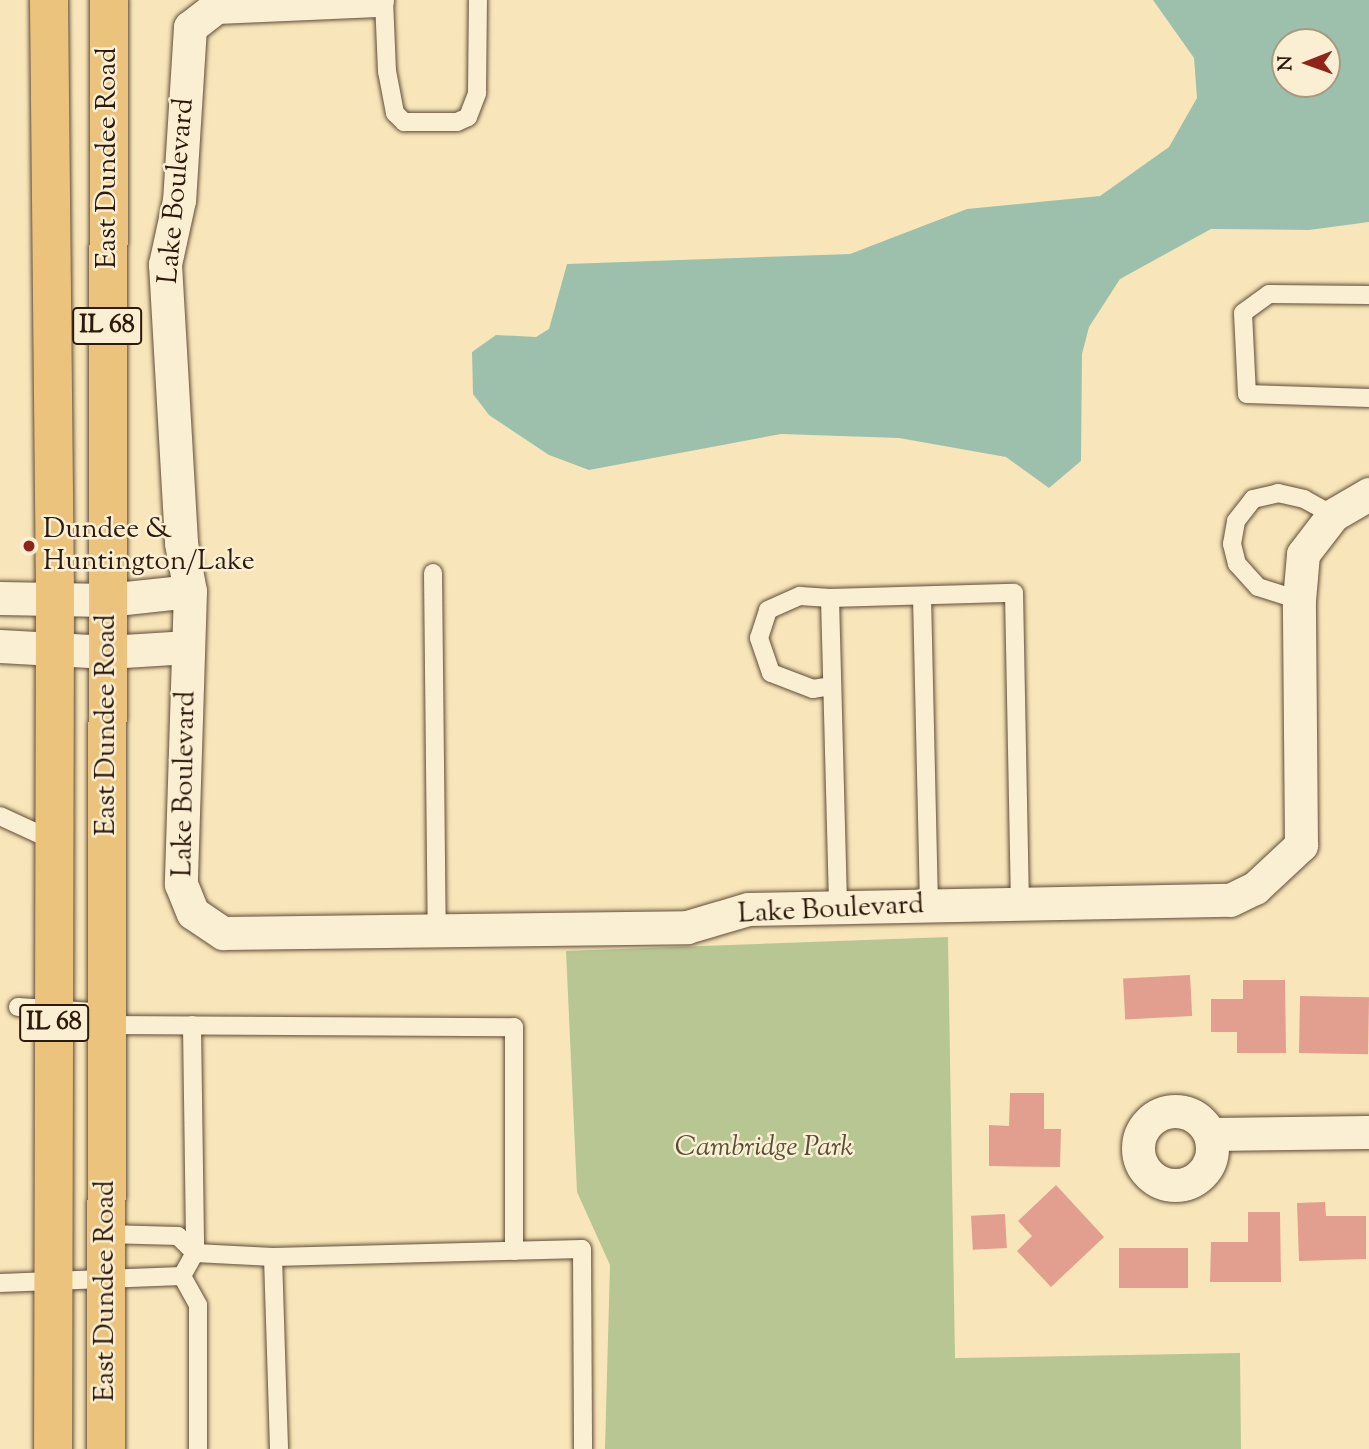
<!DOCTYPE html>
<html>
<head>
<meta charset="utf-8">
<style>
  body { margin:0 }
  #map { position:relative; width:1369px; height:1449px; overflow:hidden; background:#f8e6ba; font-family:"Sorts Mill Goudy",serif }
  div>[style] { position:absolute }
  [style*='--x'] { left:calc(var(--x)*1px); top:calc(var(--y)*1px); width:calc(var(--w)*1px); rotate:calc(var(--a)*1deg) }
  .green>* { inset:0; background:#b8c694 }
  .water>* { inset:0; background:#9dc0ad }
  .building>* { inset:0; background:#e29e8e; transform-origin:0 0 }
  .roads { filter:drop-shadow(0 0 2px #604c38) drop-shadow(0 0 2px #604c38) }
  .lane>* { height:18px; margin:-9px; padding:0 9px; transform-origin:9px; border-radius:9px; background:#faefd2 }
  .street>* { height:33px; margin:-16.5px; padding:0 16.5px; transform-origin:16.5px; border-radius:16.5px; background:#faefd2 }
  .street>.ring { margin:-16.5px; padding:0; box-sizing:content-box; background:none; border:33px solid #faefd2; border-radius:50% }
  .primary>* { height:38px; margin:-19px; padding:0 19px; transform-origin:19px; border-radius:19px; background:#ecc37d }
  .dots>* { width:19px; height:19px; translate:-50% -50%; box-sizing:border-box; border:4px solid #faefd2; border-radius:50% }
  span { translate:-50% -50%; white-space:nowrap; text-align:center; line-height:1.15; -webkit-text-stroke:5px #faefd2; paint-order:stroke }
  .shield-label span { padding:2px 5px; background:#faefd2; border:2px solid; border-radius:5px; -webkit-text-stroke-width:0 }
  .shield-label { font-size:26px; color:#2e190d; font-weight:700 }
  .street-label { font-size:28px; color:#2e190d }
  .poi-label { font-size:28px; color:#2e190d }
  .left { translate:0 -50%; text-align:left }
  .park-label { font-size:28px; color:#574d36; font-style:italic }
  .north { position:absolute; left:1271px; top:28px; width:70px; height:70px; box-sizing:border-box; background:#faefd2; border:2px solid #a89983; border-radius:50%; rotate:269deg; font-size:19px; font-weight:700; line-height:28px; text-align:center; color:#2e190d }
  .north::after { content:''; display:block; margin:auto; width:24px; height:32px; background:#8f2418; clip-path:polygon(50% 0,100% 100%,50% 72%,0 100%) }
</style>
</head>
<body>
<div id="map">
  <div class="green">
    <div style="clip-path:polygon(948px 937px,955px 1358px,1240px 1353px,1241px 1449px,605px 1449px,610px 1265px,577px 1192px,566px 951px)"></div>
  </div>
  <div class="water">
    <div style="clip-path:polygon(evenodd,1153px 0,1369px 0,1369px 222px,1309px 230px,1211px 229px,1120px 279px,1089px 327px,1082px 354px,1081px 461px,1049px 488px,1006px 457px,899px 438px,781px 434px,589px 470px,549px 455px,489px 415px,473px 394px,472px 352px,496px 335px,536px 337px,549px 329px,567px 264px,850px 254px,967px 209px,1100px 196px,1169px 147px,1197px 98px,1194px 58px,1153px 0,1285px 42px,1327px 42px,1327px 84px,1285px 84px,1285px 42px)"></div>
  </div>
  <div class="building">
    <div style="left:1190px;top:975px;width:41px;height:67px;rotate:87deg"></div>
    <div style="clip-path:polygon(1243px 980px,1285px 980px,1286px 1053px,1237px 1053px,1237px 1032px,1211px 1032px,1211px 999px,1243px 999px)"></div>
    <div style="left:1300px;top:996px;width:69px;height:57px;rotate:1deg"></div>
    <div style="clip-path:polygon(1010px 1093px,1044px 1093px,1044px 1129px,1061px 1129px,1060px 1167px,989px 1166px,989px 1125px,1009px 1126px)"></div>
    <div style="clip-path:polygon(1056px 1185px,1104px 1237px,1051px 1287px,1017px 1251px,1032px 1236px,1018px 1221px)"></div>
    <div style="clip-path:polygon(1325px 1202px,1326px 1216px,1366px 1216px,1366px 1259px,1299px 1261px,1297px 1203px)"></div>
    <div style="clip-path:polygon(1248px 1212px,1280px 1212px,1281px 1282px,1210px 1282px,1211px 1242px,1248px 1242px)"></div>
    <div style="left:1005px;top:1214px;width:34px;height:34px;rotate:87deg"></div>
    <div style="left:1119px;top:1248px;width:69px;height:40px"></div>
  </div>
  <div class="roads">
    <div class="lane">
      <div style="--x:384;--y:0;--w:71;--a:87.6"></div>
      <div style="--x:387;--y:71;--w:43;--a:79.2"></div>
      <div style="--x:395;--y:113;--w:13;--a:45"></div>
      <div style="--x:404;--y:122;--w:53;--a:0"></div>
      <div style="--x:457;--y:122;--w:12;--a:-24"></div>
      <div style="--x:468;--y:117;--w:26;--a:-69"></div>
      <div style="--x:477;--y:93;--w:93;--a:-89.4"></div>
      <div style="--x:1369;--y:295;--w:100;--a:-179.4"></div>
      <div style="--x:1269;--y:294;--w:32;--a:144"></div>
      <div style="--x:1243;--y:313;--w:81;--a:87.2"></div>
      <div style="--x:1247;--y:394;--w:122;--a:1.9"></div>
      <div style="--x:433;--y:573;--w:359;--a:89.4"></div>
      <div style="--x:922;--y:596;--w:309;--a:88.7"></div>
      <div style="--x:830;--y:598;--w:184;--a:-1.6"></div>
      <div style="--x:1014;--y:593;--w:310;--a:88.9"></div>
      <div style="--x:1299;--y:600;--w:43;--a:-162.4"></div>
      <div style="--x:1258;--y:587;--w:31;--a:-132"></div>
      <div style="--x:1237;--y:564;--w:21;--a:-104"></div>
      <div style="--x:1232;--y:544;--w:23;--a:-80"></div>
      <div style="--x:1236;--y:521;--w:28;--a:-52"></div>
      <div style="--x:1253;--y:499;--w:26;--a:-13"></div>
      <div style="--x:1278;--y:493;--w:27;--a:13"></div>
      <div style="--x:1304;--y:499;--w:33;--a:29"></div>
      <div style="--x:832;--y:686;--w:19;--a:171"></div>
      <div style="--x:813;--y:689;--w:45;--a:-159.1"></div>
      <div style="--x:771;--y:673;--w:37;--a:-109"></div>
      <div style="--x:759;--y:638;--w:29;--a:-72"></div>
      <div style="--x:768;--y:610;--w:35;--a:-24"></div>
      <div style="--x:800;--y:596;--w:30;--a:4"></div>
      <div style="--x:830;--y:598;--w:308;--a:88.5"></div>
      <div style="--x:0;--y:816;--w:60;--a:24.8"></div>
      <div style="--x:18;--y:1007;--w:89;--a:3.9"></div>
      <div style="--x:107;--y:1025;--w:407;--a:0.3"></div>
      <div style="--x:514;--y:1027;--w:224;--a:90"></div>
      <div style="--x:192;--y:1025;--w:228;--a:89.2"></div>
      <div style="--x:195;--y:1253;--w:78;--a:2.9"></div>
      <div style="--x:273;--y:1257;--w:309;--a:-1.5"></div>
      <div style="--x:582;--y:1249;--w:200;--a:89.7"></div>
      <div style="--x:273;--y:1257;--w:192;--a:88.2"></div>
      <div style="--x:182;--y:1276;--w:33;--a:61"></div>
      <div style="--x:198;--y:1305;--w:144;--a:90"></div>
      <div style="--x:0;--y:1283;--w:182;--a:-2.2"></div>
      <div style="--x:182;--y:1276;--w:26;--a:-61"></div>
      <div style="--x:195;--y:1253;--w:24;--a:-135"></div>
      <div style="--x:178;--y:1236;--w:72;--a:-178.4"></div>
    </div>
    <div class="street">
      <div style="--x:377;--y:0;--w:161;--a:177.5"></div>
      <div style="--x:216;--y:7;--w:33;--a:142"></div>
      <div style="--x:190;--y:27;--w:173;--a:93.6"></div>
      <div style="--x:179;--y:200;--w:66;--a:102.3"></div>
      <div style="--x:165;--y:264;--w:279;--a:86.7"></div>
      <div style="--x:181;--y:543;--w:49;--a:79.4"></div>
      <div style="--x:190;--y:591;--w:293;--a:91.8"></div>
      <div style="--x:181;--y:884;--w:31;--a:68"></div>
      <div style="--x:193;--y:913;--w:36;--a:34"></div>
      <div style="--x:223;--y:933;--w:464;--a:-0.7"></div>
      <div style="--x:687;--y:927;--w:64;--a:-16.4"></div>
      <div style="--x:748;--y:909;--w:482;--a:-1.1"></div>
      <div style="--x:1230;--y:900;--w:28;--a:-26"></div>
      <div style="--x:1255;--y:888;--w:63;--a:-43.1"></div>
      <div style="--x:1301;--y:845;--w:245;--a:-90.5"></div>
      <div style="--x:1299;--y:600;--w:46;--a:-85"></div>
      <div style="--x:1303;--y:554;--w:49;--a:-52.4"></div>
      <div style="--x:1333;--y:515;--w:42;--a:-30.3"></div>
      <div style="--x:0;--y:598;--w:107;--a:1.1"></div>
      <div style="--x:107;--y:600;--w:83;--a:-6.2"></div>
      <div style="--x:0;--y:646;--w:108;--a:3.2"></div>
      <div style="--x:108;--y:652;--w:80;--a:-3.6"></div>
      <div class="ring" style="left:1138px;top:1111px;width:41px;height:41px"></div>
      <div style="--x:1210;--y:1134;--w:159;--a:-0.7"></div>
    </div>
    <div class="primary">
      <div style="--x:49;--y:0;--w:597;--a:89.42"></div>
      <div style="--x:55;--y:597;--w:852;--a:90.13"></div>
      <div style="--x:106;--y:1449;--w:1449;--a:-89.88"></div>
    </div>
  </div>
  <div class="dots">
    <div style="left:29px;top:546px;background:#8f2418"></div>
  </div>
  <div class="shield-label">
    <span style="left:107px;top:326px">IL 68</span>
    <span style="left:54px;top:1023px">IL 68</span>
  </div>
  <div class="street-label">
    <span style="left:108px;top:158px;rotate:-90deg">East Dundee Road</span>
    <span style="left:177px;top:191px;rotate:-85deg">Lake Boulevard</span>
    <span style="left:107px;top:725px;rotate:-90deg">East Dundee Road</span>
    <span style="left:185px;top:784px;rotate:-89deg">Lake Boulevard</span>
    <span style="left:831px;top:910px;rotate:-3deg">Lake Boulevard</span>
    <span style="left:106px;top:1291px;rotate:-90deg">East Dundee Road</span>
  </div>
  <div class="poi-label">
    <span class="left" style="left:43px;top:546px">Dundee &amp;<br>Huntington/Lake</span>
  </div>
  <div class="park-label">
    <span style="left:764px;top:1148px">Cambridge Park</span>
  </div>
  <div class="north">N</div>
</div>
</body>
</html>
